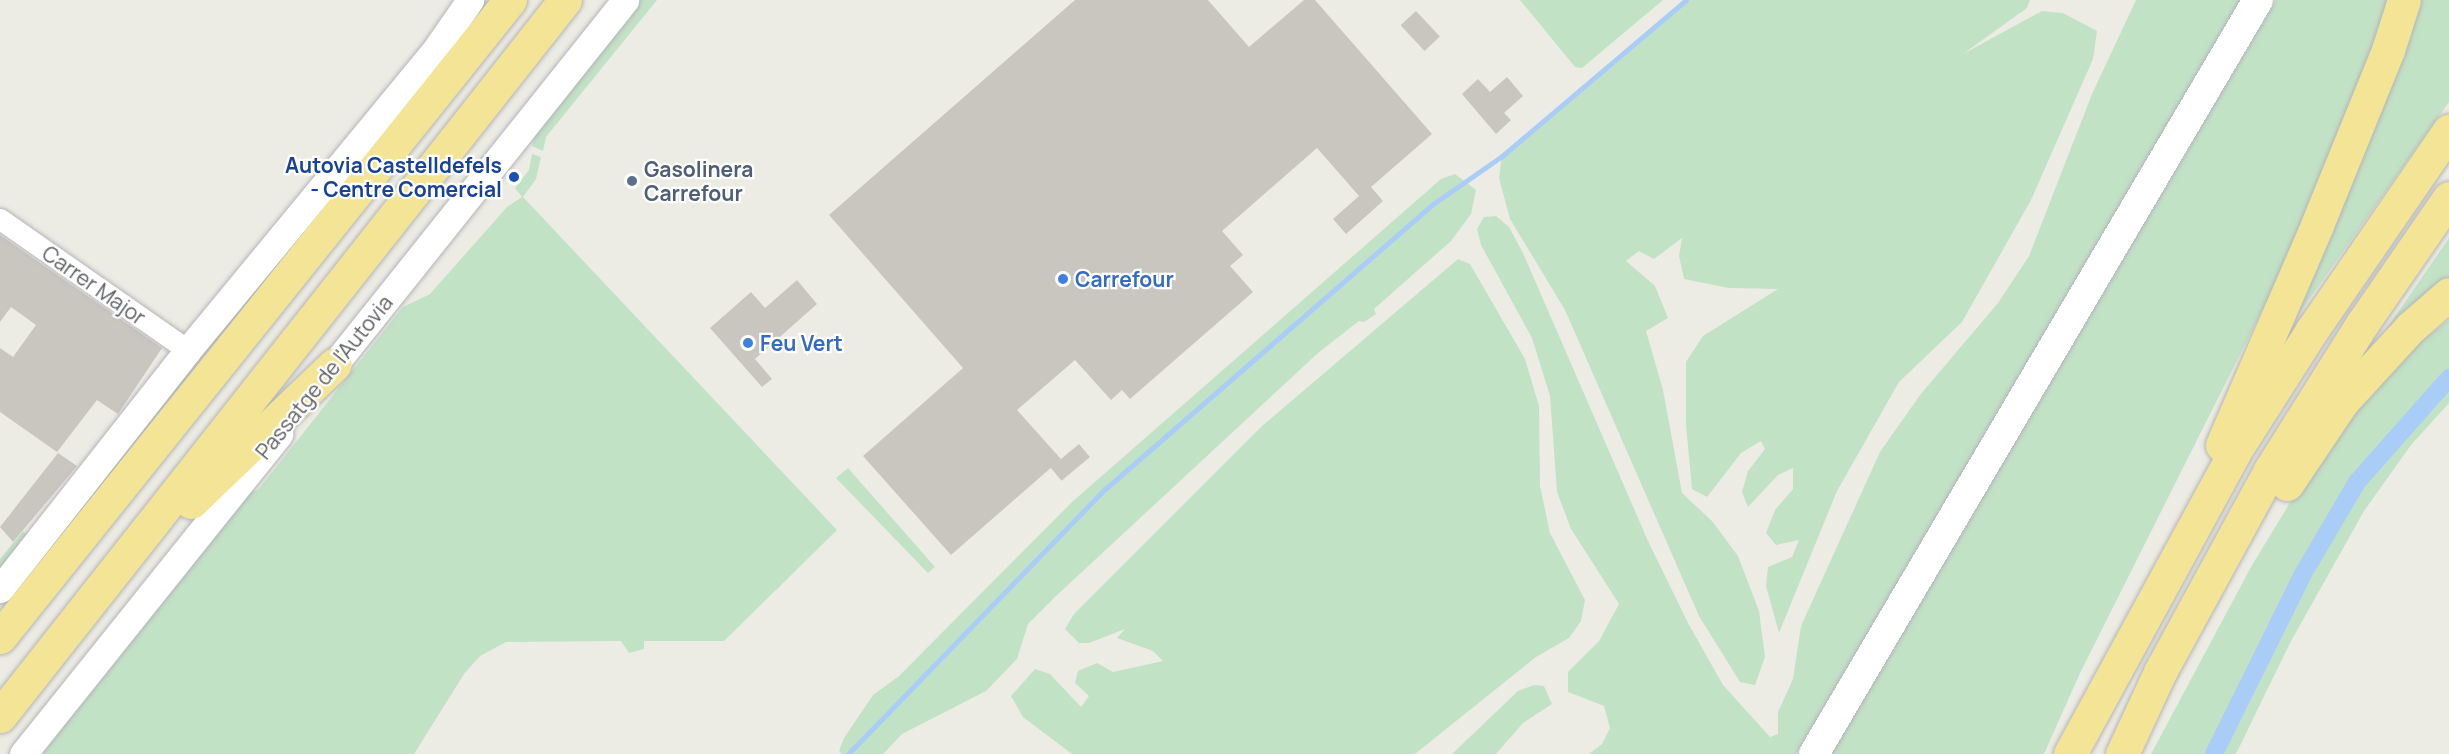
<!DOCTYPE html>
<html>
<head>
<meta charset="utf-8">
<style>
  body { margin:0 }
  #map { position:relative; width:2449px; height:754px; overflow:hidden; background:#edece4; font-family:Manrope,sans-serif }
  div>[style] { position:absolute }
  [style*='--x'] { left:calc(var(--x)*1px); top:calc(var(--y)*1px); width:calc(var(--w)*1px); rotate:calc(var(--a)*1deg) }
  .green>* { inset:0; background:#c2e2c6 }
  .stream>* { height:5px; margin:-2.5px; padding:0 2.5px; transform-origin:2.5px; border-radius:2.5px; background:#aacdf7 }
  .canal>* { height:18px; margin:-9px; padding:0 9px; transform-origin:9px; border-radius:9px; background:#aacdf7 }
  .building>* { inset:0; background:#c9c6c0; transform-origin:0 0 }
  .roads { filter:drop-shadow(0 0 2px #b4b5ba) drop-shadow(0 0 2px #b4b5ba) }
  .minor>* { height:21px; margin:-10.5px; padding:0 10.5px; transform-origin:10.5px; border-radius:10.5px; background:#fff }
  .tertiary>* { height:27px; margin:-13.5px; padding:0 13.5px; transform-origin:13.5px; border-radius:13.5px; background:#fff }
  .secondary>* { height:30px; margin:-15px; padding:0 15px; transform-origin:15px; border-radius:15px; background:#fff }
  .motorway>* { height:33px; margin:-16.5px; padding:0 16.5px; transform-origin:16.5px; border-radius:16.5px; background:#f3e595 }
  .dots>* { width:16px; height:16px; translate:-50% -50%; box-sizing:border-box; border:3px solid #fff; border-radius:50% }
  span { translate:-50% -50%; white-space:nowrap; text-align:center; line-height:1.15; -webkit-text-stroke:4.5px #fff; paint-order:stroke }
  .transit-label { font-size:21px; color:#164399; font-weight:700 }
  .right { translate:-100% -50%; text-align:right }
  .service-label { font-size:21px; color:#4e5e75; font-weight:700 }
  .left { translate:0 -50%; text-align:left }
  .shop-label { font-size:21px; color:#366cbe; font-weight:700 }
  .street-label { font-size:21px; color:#5c5e63 }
</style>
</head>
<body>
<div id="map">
  <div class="green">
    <div style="clip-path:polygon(640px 0,657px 0,546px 137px,543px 151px,532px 146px,534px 132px)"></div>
    <div style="clip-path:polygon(1520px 0,1663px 0,1582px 68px,1575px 67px)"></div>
    <div style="clip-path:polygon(1686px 0,2030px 0,2027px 8px,1963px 54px,2042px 11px,2063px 13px,2097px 31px,2093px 59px,2031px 200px,1962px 322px,1899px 382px,1837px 491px,1779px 633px,1766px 586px,1768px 567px,1792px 557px,1799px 540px,1776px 545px,1766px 533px,1775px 510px,1793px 489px,1793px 468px,1778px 475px,1748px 507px,1742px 492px,1748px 471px,1765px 449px,1761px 441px,1741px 453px,1707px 497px,1692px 489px,1686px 425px,1686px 362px,1703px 336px,1778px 289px,1729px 288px,1684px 279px,1679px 256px,1682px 238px,1654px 259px,1639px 251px,1626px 261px,1655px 286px,1668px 318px,1646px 331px,1663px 390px,1682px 493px,1712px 521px,1738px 556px,1759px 611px,1765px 657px,1755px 685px,1740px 682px,1699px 616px,1565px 310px,1510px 219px,1499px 178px,1502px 156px)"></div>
    <div style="clip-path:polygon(2136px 0,2242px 0,1796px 754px,1589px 754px,1602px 744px,1610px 728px,1604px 706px,1568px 692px,1568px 672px,1599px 641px,1619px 604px,1571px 529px,1557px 492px,1550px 396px,1532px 338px,1481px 245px,1477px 229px,1484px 217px,1496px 216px,1509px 227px,1523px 253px,1648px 541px,1688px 623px,1723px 685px,1770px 737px,1778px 734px,1778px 712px,1793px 679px,1801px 626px,1880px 452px,1920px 395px,1998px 303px,2029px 256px,2092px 94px)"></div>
    <div style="clip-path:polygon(2276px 0,2393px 0,2301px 233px,2080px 673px,2044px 754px,1831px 754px)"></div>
    <div style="clip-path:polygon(2419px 0,2449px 0,2449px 102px,2288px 329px)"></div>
    <div style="clip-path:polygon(532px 154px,541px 157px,536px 179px,523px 197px,837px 530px,724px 641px,644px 641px,644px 649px,629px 653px,621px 641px,506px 642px,480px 656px,464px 674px,414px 754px,36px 754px,247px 493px,258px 490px,403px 307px,430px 294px,507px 207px,522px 197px,515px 188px,529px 170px)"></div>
    <div style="clip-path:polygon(1455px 174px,1476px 190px,1471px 214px,1451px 241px,1374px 309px,1376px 314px,1364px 322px,1359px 321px,1318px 353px,1055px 597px,1028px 624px,1017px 659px,986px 691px,902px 734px,883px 754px,842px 754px,839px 751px,844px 738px,873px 695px,899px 676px,1072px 502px,1441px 179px)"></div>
    <div style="clip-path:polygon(2449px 238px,2449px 281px,2374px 347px)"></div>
    <div style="clip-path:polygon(1458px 259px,1470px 264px,1525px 359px,1539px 406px,1540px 486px,1550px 533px,1585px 600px,1581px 621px,1569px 638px,1536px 657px,1415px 754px,1072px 754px,1023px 717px,1011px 696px,1035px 669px,1050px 674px,1081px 707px,1089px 696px,1075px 683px,1078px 671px,1097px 663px,1113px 672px,1163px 661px,1153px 651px,1117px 638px,1125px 629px,1089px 643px,1079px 643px,1065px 629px,1074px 614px,1262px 426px)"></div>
    <div style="clip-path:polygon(2449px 320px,2449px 403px,2411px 445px,2364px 511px,2290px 643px,2236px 754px,2151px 754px,2251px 567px,2308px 473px,2357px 407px,2402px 356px)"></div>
    <div style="clip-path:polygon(848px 468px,935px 567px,928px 573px,836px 478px)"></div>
    <div style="clip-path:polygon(23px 531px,31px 540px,0 572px,0 559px)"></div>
    <div style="clip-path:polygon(1534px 685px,1544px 686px,1552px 704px,1523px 723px,1496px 754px,1452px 754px,1518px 691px)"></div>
  </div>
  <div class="stream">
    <div style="--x:848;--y:754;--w:368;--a:-45.9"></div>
    <div style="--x:1104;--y:490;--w:436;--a:-41"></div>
    <div style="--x:1433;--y:204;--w:84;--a:-34.8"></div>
    <div style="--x:1502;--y:156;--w:241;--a:-40.3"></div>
  </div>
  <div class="canal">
    <div style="--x:2214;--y:754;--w:201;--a:-63.7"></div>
    <div style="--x:2303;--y:574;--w:107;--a:-59.6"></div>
    <div style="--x:2357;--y:482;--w:139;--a:-48.5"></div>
  </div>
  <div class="building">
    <div style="clip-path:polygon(1075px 0,1208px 0,1249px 47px,1304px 0,1315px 0,1432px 134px,1371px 187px,1383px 201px,1346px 234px,1333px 219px,1359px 196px,1317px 148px,1222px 231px,1243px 255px,1230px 266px,1253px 292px,1130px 399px,1122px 390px,1111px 400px,1075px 360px,1017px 410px,1061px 459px,951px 555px,863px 456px,963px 368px,829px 215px)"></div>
    <div style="left:1416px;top:11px;width:35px;height:21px;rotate:47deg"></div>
    <div style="clip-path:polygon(1507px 77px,1523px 96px,1504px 113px,1511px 120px,1496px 134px,1462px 94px,1478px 79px,1490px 92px)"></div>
    <div style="clip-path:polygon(0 235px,162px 348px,118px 414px,97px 400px,57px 452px,0 412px,0 348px,13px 357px,36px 325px,11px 307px,0 322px)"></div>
    <div style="clip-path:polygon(797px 280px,817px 304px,755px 359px,772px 379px,762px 387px,710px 328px,751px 292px,765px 308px)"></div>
    <div style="left:1079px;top:444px;width:17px;height:37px;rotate:50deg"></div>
    <div style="clip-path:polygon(58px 453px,77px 466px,13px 542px,0 527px)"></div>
  </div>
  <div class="roads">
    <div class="minor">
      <div style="--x:0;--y:219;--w:229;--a:34.9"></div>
    </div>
    <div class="tertiary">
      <div style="--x:322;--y:380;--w:486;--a:-51.4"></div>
      <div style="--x:0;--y:589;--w:304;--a:-51.8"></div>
      <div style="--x:188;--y:350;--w:390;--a:-50.5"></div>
      <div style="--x:436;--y:49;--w:60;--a:-55.2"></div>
      <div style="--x:23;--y:754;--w:410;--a:-51.3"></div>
    </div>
    <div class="secondary">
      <div style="--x:1814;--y:754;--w:875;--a:-59.51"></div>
    </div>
    <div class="motorway">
      <div style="--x:2222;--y:445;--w:240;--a:-66.6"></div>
      <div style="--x:2317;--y:225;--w:189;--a:-67.9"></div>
      <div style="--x:2388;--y:50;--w:52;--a:-72.3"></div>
      <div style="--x:2287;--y:484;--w:99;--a:-56.1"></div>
      <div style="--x:2342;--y:402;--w:102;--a:-47.4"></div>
      <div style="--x:2411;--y:327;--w:50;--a:-41"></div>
      <div style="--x:191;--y:502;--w:199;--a:-43.8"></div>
      <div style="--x:0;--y:637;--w:816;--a:-51.32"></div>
      <div style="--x:0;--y:716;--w:912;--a:-51.72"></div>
      <div style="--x:2070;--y:754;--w:345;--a:-61.4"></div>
      <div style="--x:2235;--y:451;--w:143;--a:-57.5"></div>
      <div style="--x:2312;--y:330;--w:242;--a:-55.5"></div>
      <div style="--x:2122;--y:754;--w:90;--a:-65.1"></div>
      <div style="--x:2160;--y:672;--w:230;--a:-61.4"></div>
      <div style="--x:2270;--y:470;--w:173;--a:-57.8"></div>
      <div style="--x:2362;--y:324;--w:153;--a:-55.4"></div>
    </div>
  </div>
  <div class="dots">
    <div style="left:514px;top:177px;background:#1a4fb4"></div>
    <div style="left:632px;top:181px;background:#5c6f8a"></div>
    <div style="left:1063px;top:279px;background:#3f7fe0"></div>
    <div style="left:748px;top:343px;background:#3f7fe0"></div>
  </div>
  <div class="transit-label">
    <span class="right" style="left:502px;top:177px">Autovia Castelldefels<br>- Centre Comercial</span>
  </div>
  <div class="service-label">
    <span class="left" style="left:644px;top:181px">Gasolinera<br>Carrefour</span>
  </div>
  <div class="shop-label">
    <span class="left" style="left:1075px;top:279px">Carrefour</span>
    <span class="left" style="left:760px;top:343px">Feu Vert</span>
  </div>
  <div class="street-label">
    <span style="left:94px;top:285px;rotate:35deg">Carrer Major</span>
    <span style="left:324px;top:377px;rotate:-51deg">Passatge de l'Autovia</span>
  </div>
</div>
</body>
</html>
